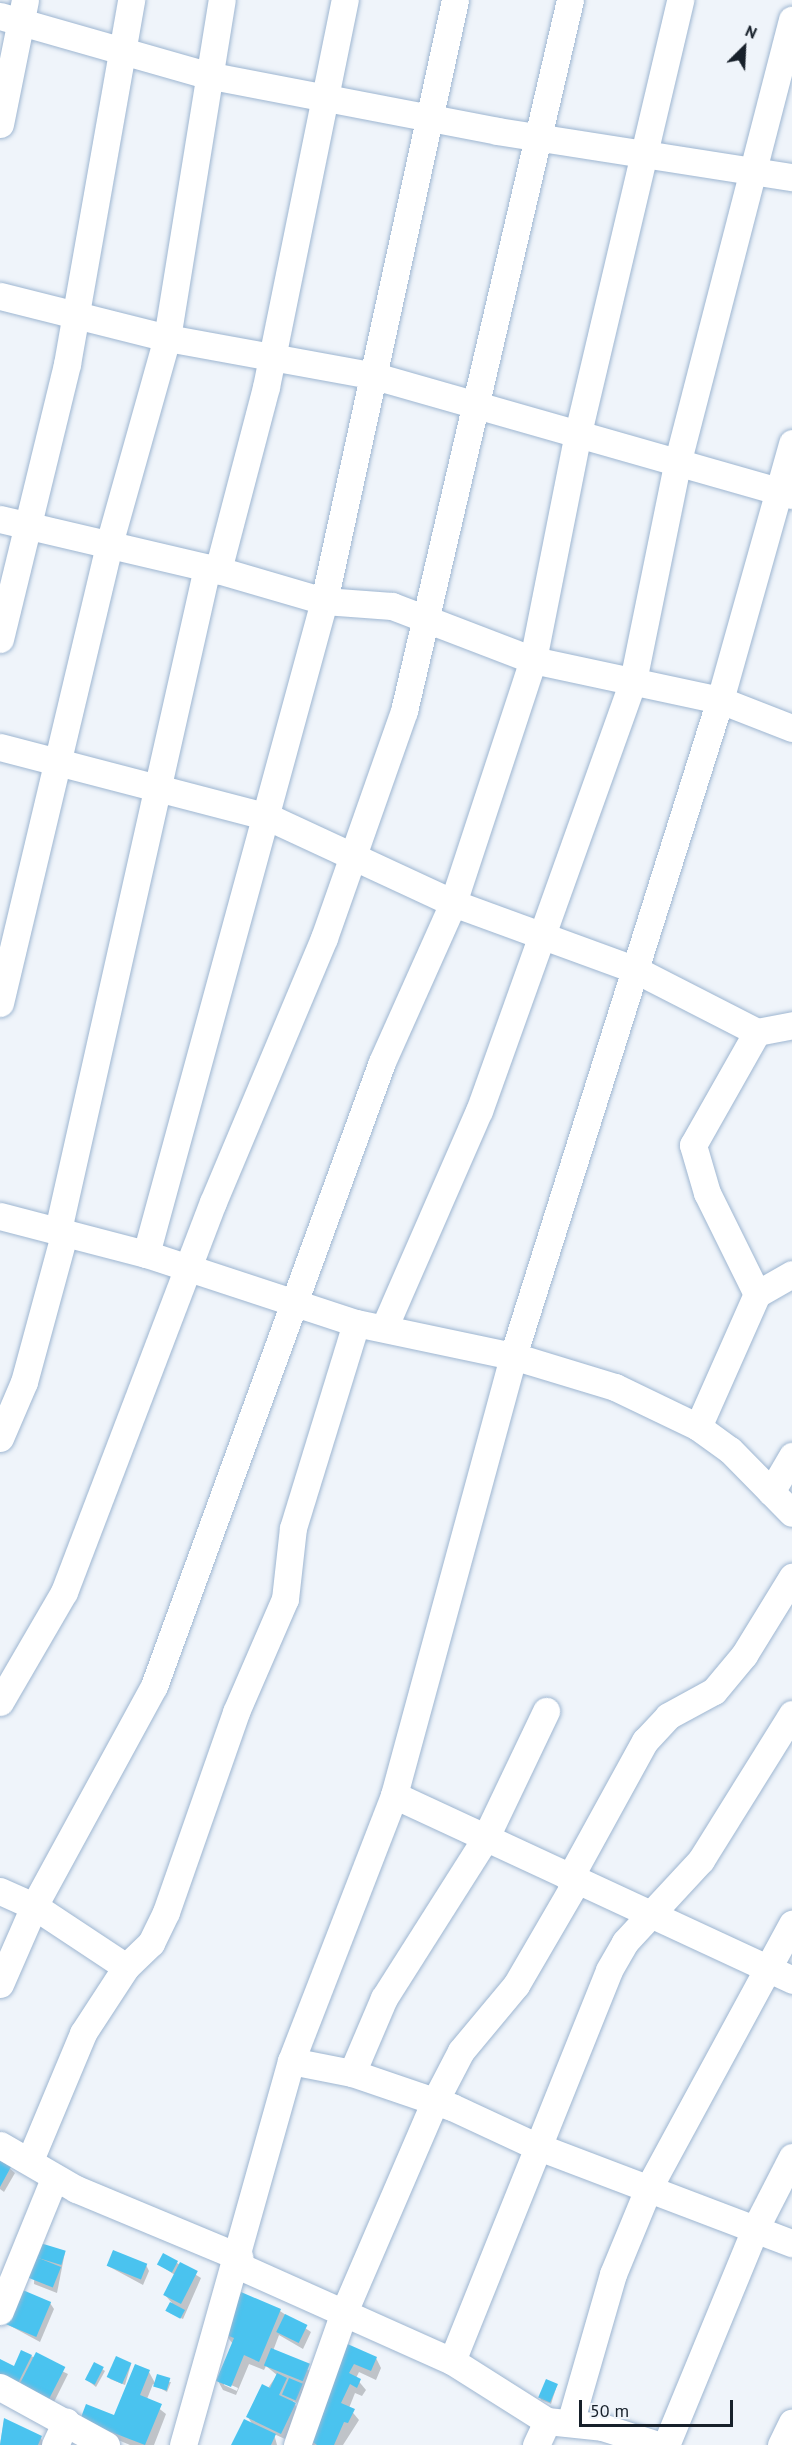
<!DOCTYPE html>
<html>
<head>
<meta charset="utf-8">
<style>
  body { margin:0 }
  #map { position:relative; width:792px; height:2445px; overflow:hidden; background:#eff4fa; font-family:"PT Sans",sans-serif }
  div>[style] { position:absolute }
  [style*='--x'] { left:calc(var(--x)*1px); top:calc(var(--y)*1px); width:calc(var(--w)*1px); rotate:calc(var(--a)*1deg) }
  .shadow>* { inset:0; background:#0003 }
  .building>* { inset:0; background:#4ac3ef; transform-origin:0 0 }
  .roads { filter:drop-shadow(0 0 2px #9eb6d1) drop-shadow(0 0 2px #9eb6d1) }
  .minor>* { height:27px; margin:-13.5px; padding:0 13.5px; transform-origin:13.5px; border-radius:13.5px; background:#fff }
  span { translate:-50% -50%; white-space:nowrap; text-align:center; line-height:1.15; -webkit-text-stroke:6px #eff4fa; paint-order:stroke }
  .north { position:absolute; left:714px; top:18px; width:60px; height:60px; -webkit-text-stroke:4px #eff4fa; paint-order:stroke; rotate:24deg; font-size:16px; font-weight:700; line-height:24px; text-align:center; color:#17202a }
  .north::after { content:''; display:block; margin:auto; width:21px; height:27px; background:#17202a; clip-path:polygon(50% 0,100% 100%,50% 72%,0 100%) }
  .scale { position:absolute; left:579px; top:2400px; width:154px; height:27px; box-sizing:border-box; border:3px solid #17202a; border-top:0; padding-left:8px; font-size:18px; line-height:21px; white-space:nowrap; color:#17202a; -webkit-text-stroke:4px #eff4fa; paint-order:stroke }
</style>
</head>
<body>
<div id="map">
  <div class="shadow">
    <div style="clip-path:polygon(0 2160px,15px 2173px,4px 2192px,0 2189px)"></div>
    <div style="clip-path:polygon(65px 2252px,57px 2293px,34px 2284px,35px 2256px)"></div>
    <div style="clip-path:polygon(177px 2263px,201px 2278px,183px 2319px,170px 2313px,172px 2303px,165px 2295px,175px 2275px,158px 2264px)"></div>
    <div style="clip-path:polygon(146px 2265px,149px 2271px,143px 2285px,108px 2266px)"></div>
    <div style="clip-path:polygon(50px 2303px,54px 2309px,40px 2342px,5px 2323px)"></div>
    <div style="clip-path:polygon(evenodd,280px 2311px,311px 2332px,303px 2349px,279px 2335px,273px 2351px,312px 2372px,297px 2403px,293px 2401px,298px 2410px,285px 2439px,274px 2434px,277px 2445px,233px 2445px,252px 2424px,248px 2417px,277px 2375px,266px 2366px,264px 2370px,249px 2364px,236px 2395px,223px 2390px,218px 2381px,233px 2344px,225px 2334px,280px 2311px,224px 2382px,238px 2388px,237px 2391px,224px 2385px,224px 2382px)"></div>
    <div style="clip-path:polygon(344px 2344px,376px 2358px,381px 2368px,376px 2380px,359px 2372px,356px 2378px,366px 2390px,362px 2396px,355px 2393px,349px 2408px,359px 2420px,343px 2445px,313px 2445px,309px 2443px)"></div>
    <div style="clip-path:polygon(31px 2356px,68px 2374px,51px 2408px,23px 2394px,0 2360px,15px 2368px)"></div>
    <div style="clip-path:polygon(95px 2364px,105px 2371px,96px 2387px,86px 2379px)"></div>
    <div style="clip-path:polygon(131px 2364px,125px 2385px,110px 2379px,109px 2377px)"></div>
    <div style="clip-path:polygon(149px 2372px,155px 2383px,171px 2382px,167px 2392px,153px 2384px,147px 2399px,166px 2414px,154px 2445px,130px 2445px,85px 2426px,114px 2419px)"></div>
    <div style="clip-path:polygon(557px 2385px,551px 2404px,541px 2400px,540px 2397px)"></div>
    <div style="clip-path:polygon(4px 2420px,41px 2438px,44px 2445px,0 2445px)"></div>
  </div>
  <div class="building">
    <div style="clip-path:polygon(0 2158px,12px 2165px,0 2187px)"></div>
    <div style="left:37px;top:2242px;width:30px;height:15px;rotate:17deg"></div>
    <div style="left:113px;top:2250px;width:37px;height:17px;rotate:22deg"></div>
    <div style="left:163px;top:2253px;width:17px;height:13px;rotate:28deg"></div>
    <div style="left:36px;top:2257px;width:27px;height:22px;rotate:22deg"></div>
    <div style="left:180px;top:2262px;width:20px;height:37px;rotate:27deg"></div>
    <div style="left:18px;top:2288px;width:36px;height:38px;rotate:23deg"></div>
    <div style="clip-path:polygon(241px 2292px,281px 2309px,259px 2362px,244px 2355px,231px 2387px,216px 2381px,234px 2338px,224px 2334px)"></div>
    <div style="left:170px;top:2302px;width:17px;height:10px;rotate:28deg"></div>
    <div style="left:285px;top:2314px;width:25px;height:20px;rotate:26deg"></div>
    <div style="clip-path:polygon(343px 2342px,377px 2357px,371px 2371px,354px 2364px,349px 2373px,361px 2379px,357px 2388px,350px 2384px,341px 2403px,355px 2409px,348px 2423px,344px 2422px,334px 2445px,317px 2445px,302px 2434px)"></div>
    <div style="left:271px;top:2348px;width:42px;height:19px;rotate:22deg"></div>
    <div style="clip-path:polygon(21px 2350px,32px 2355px,17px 2385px,0 2377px,0 2359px,14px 2366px)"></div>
    <div style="left:36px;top:2352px;width:33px;height:40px;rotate:27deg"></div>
    <div style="left:116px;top:2356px;width:17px;height:23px;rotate:24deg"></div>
    <div style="left:94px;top:2362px;width:11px;height:20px;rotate:27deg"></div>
    <div style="clip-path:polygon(135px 2364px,150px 2370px,140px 2395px,162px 2404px,145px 2445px,80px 2420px,86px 2404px,114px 2415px)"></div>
    <div style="clip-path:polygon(277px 2373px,287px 2378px,279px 2395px,296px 2403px,281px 2434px,246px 2417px,262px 2384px,270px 2388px)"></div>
    <div style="left:157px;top:2374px;width:14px;height:13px;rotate:17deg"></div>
    <div style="left:289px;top:2378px;width:15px;height:18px;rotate:23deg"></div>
    <div style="left:546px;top:2379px;width:13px;height:20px;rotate:23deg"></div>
    <div style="clip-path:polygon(4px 2418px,42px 2436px,38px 2445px,0 2445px)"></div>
    <div style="clip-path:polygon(244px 2419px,276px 2434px,271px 2445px,231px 2445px)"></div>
  </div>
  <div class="roads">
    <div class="minor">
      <div style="--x:0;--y:16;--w:215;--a:15.9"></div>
      <div style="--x:207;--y:75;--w:295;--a:10.9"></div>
      <div style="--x:497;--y:131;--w:299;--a:8.9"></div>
      <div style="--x:0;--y:124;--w:126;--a:-78.6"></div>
      <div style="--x:0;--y:296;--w:172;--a:14.1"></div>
      <div style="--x:167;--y:338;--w:207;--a:10.3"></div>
      <div style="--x:371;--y:375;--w:438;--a:15.9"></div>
      <div style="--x:0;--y:519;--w:224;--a:13.2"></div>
      <div style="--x:218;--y:570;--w:110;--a:16.3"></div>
      <div style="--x:324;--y:601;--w:68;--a:4.2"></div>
      <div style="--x:392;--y:606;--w:151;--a:21"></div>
      <div style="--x:533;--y:660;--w:191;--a:12.1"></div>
      <div style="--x:720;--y:700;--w:77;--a:21.3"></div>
      <div style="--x:218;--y:570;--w:189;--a:-75.3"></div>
      <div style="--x:266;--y:387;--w:395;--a:-78.5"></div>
      <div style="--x:0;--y:639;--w:283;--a:-76.3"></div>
      <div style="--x:67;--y:364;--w:370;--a:-80"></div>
      <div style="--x:0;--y:747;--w:277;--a:14.6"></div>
      <div style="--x:268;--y:817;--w:204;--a:24.9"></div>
      <div style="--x:453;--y:903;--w:195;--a:20.1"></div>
      <div style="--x:636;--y:970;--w:136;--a:27.1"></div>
      <div style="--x:757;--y:1032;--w:36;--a:-11"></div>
      <div style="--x:0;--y:1003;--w:472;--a:-76.6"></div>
      <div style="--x:109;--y:544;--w:214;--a:-74.3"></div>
      <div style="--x:167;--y:338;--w:342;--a:-80.8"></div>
      <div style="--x:0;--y:1216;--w:151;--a:14.6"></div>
      <div style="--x:146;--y:1254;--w:221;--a:18.2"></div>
      <div style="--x:356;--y:1323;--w:160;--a:11.9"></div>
      <div style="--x:513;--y:1356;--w:107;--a:16.9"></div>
      <div style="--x:615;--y:1387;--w:92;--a:25.7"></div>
      <div style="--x:698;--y:1427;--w:39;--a:36"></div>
      <div style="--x:730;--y:1450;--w:88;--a:45.5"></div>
      <div style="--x:58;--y:1230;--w:679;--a:-77.32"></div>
      <div style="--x:146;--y:1254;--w:677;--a:-74.75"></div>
      <div style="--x:324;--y:601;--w:615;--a:-77.7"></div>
      <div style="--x:757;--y:1294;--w:113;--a:-116.3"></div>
      <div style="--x:707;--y:1193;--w:50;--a:-106.3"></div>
      <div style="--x:693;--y:1145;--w:130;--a:-60.5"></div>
      <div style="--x:384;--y:1328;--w:237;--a:-66.4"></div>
      <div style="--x:479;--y:1111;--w:457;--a:-70.3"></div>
      <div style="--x:633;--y:681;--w:221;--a:-78.5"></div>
      <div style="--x:677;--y:464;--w:459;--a:-75.5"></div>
      <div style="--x:698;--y:1427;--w:145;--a:-66.1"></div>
      <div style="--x:757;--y:1294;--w:40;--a:-29.7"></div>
      <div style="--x:0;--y:1438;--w:61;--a:-66.8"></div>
      <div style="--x:24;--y:1382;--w:156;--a:-74.8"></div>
      <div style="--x:771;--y:1492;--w:42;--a:-59.7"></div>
      <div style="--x:0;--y:1702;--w:127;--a:-59.8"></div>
      <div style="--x:64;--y:1592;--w:417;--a:-69.1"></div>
      <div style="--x:213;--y:1202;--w:286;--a:-67.2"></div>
      <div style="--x:324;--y:938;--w:241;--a:-70.6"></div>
      <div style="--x:404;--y:711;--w:730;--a:-76.86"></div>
      <div style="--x:394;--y:1795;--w:439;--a:24.9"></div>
      <div style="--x:569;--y:1879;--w:158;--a:-61.2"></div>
      <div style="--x:645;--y:1741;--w:34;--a:-47"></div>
      <div style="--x:668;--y:1716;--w:52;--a:-28.5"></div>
      <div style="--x:714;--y:1691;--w:47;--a:-50.2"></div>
      <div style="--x:744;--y:1655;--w:92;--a:-58.4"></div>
      <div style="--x:0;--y:1891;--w:37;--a:24"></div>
      <div style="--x:34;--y:1906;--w:110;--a:33.5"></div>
      <div style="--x:0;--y:1984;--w:85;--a:-66.4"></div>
      <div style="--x:34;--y:1906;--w:251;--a:-61.4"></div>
      <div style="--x:154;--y:1686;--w:664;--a:-69.93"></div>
      <div style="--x:382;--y:1062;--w:174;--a:-65.9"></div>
      <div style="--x:453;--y:903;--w:256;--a:-71.8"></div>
      <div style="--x:533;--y:660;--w:227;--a:-78.8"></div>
      <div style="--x:577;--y:437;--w:449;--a:-76.7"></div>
      <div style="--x:291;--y:2061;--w:62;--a:11.1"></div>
      <div style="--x:352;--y:2073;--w:106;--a:18.8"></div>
      <div style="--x:452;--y:2107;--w:93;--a:24.9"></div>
      <div style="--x:536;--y:2146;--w:274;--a:20.8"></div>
      <div style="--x:352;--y:2073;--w:82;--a:-66.9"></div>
      <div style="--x:384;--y:1998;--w:188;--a:-57.6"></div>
      <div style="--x:485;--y:1839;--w:142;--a:-64.5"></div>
      <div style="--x:0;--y:2145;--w:88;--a:30.1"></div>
      <div style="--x:76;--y:2189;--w:177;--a:22.6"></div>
      <div style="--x:30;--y:2160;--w:138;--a:-67.3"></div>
      <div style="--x:83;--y:2033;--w:79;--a:-56.9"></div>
      <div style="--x:126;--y:1967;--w:35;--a:-44"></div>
      <div style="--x:151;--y:1943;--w:34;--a:-64"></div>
      <div style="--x:166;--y:1912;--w:212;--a:-70.7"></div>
      <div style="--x:236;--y:1712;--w:123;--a:-66.6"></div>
      <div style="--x:285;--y:1599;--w:71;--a:-83.6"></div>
      <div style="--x:293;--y:1528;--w:214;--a:-72.9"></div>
      <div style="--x:237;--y:2265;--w:235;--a:24.1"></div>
      <div style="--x:452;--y:2361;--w:112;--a:32.3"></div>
      <div style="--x:547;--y:2421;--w:55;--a:6.2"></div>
      <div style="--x:602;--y:2427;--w:59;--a:17.8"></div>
      <div style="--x:0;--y:2311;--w:143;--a:-67.8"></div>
      <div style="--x:452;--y:2361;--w:421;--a:-68.1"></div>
      <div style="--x:609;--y:1970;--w:32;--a:-60"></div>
      <div style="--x:625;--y:1942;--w:112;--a:-47.2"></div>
      <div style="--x:701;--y:1860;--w:172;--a:-58.1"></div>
      <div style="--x:0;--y:2387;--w:121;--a:28.7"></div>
      <div style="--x:570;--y:2423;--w:155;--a:-73.9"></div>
      <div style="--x:613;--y:2274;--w:92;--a:-67.6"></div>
      <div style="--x:648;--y:2189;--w:302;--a:-61.5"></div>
      <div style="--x:55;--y:2445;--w:26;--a:-65"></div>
      <div style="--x:183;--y:2445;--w:399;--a:-74.3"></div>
      <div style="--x:291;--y:2061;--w:285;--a:-68.8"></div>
      <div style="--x:394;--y:1795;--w:455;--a:-74.8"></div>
      <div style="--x:513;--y:1356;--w:688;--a:-72.49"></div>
      <div style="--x:720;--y:700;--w:267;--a:-74.3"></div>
      <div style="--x:297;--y:2445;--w:141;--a:-70.5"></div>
      <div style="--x:344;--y:2312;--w:230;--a:-66.7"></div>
      <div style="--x:435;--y:2101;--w:56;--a:-62.5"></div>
      <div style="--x:461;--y:2051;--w:86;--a:-50.2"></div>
      <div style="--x:516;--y:1985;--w:119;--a:-59.8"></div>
      <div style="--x:536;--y:2445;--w:26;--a:-65"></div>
      <div style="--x:666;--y:2445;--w:234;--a:-67.6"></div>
      <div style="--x:755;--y:2229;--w:81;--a:-62.8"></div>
      <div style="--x:781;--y:2445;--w:25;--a:-64"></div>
    </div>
  </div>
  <div class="north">N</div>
  <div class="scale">50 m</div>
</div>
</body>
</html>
